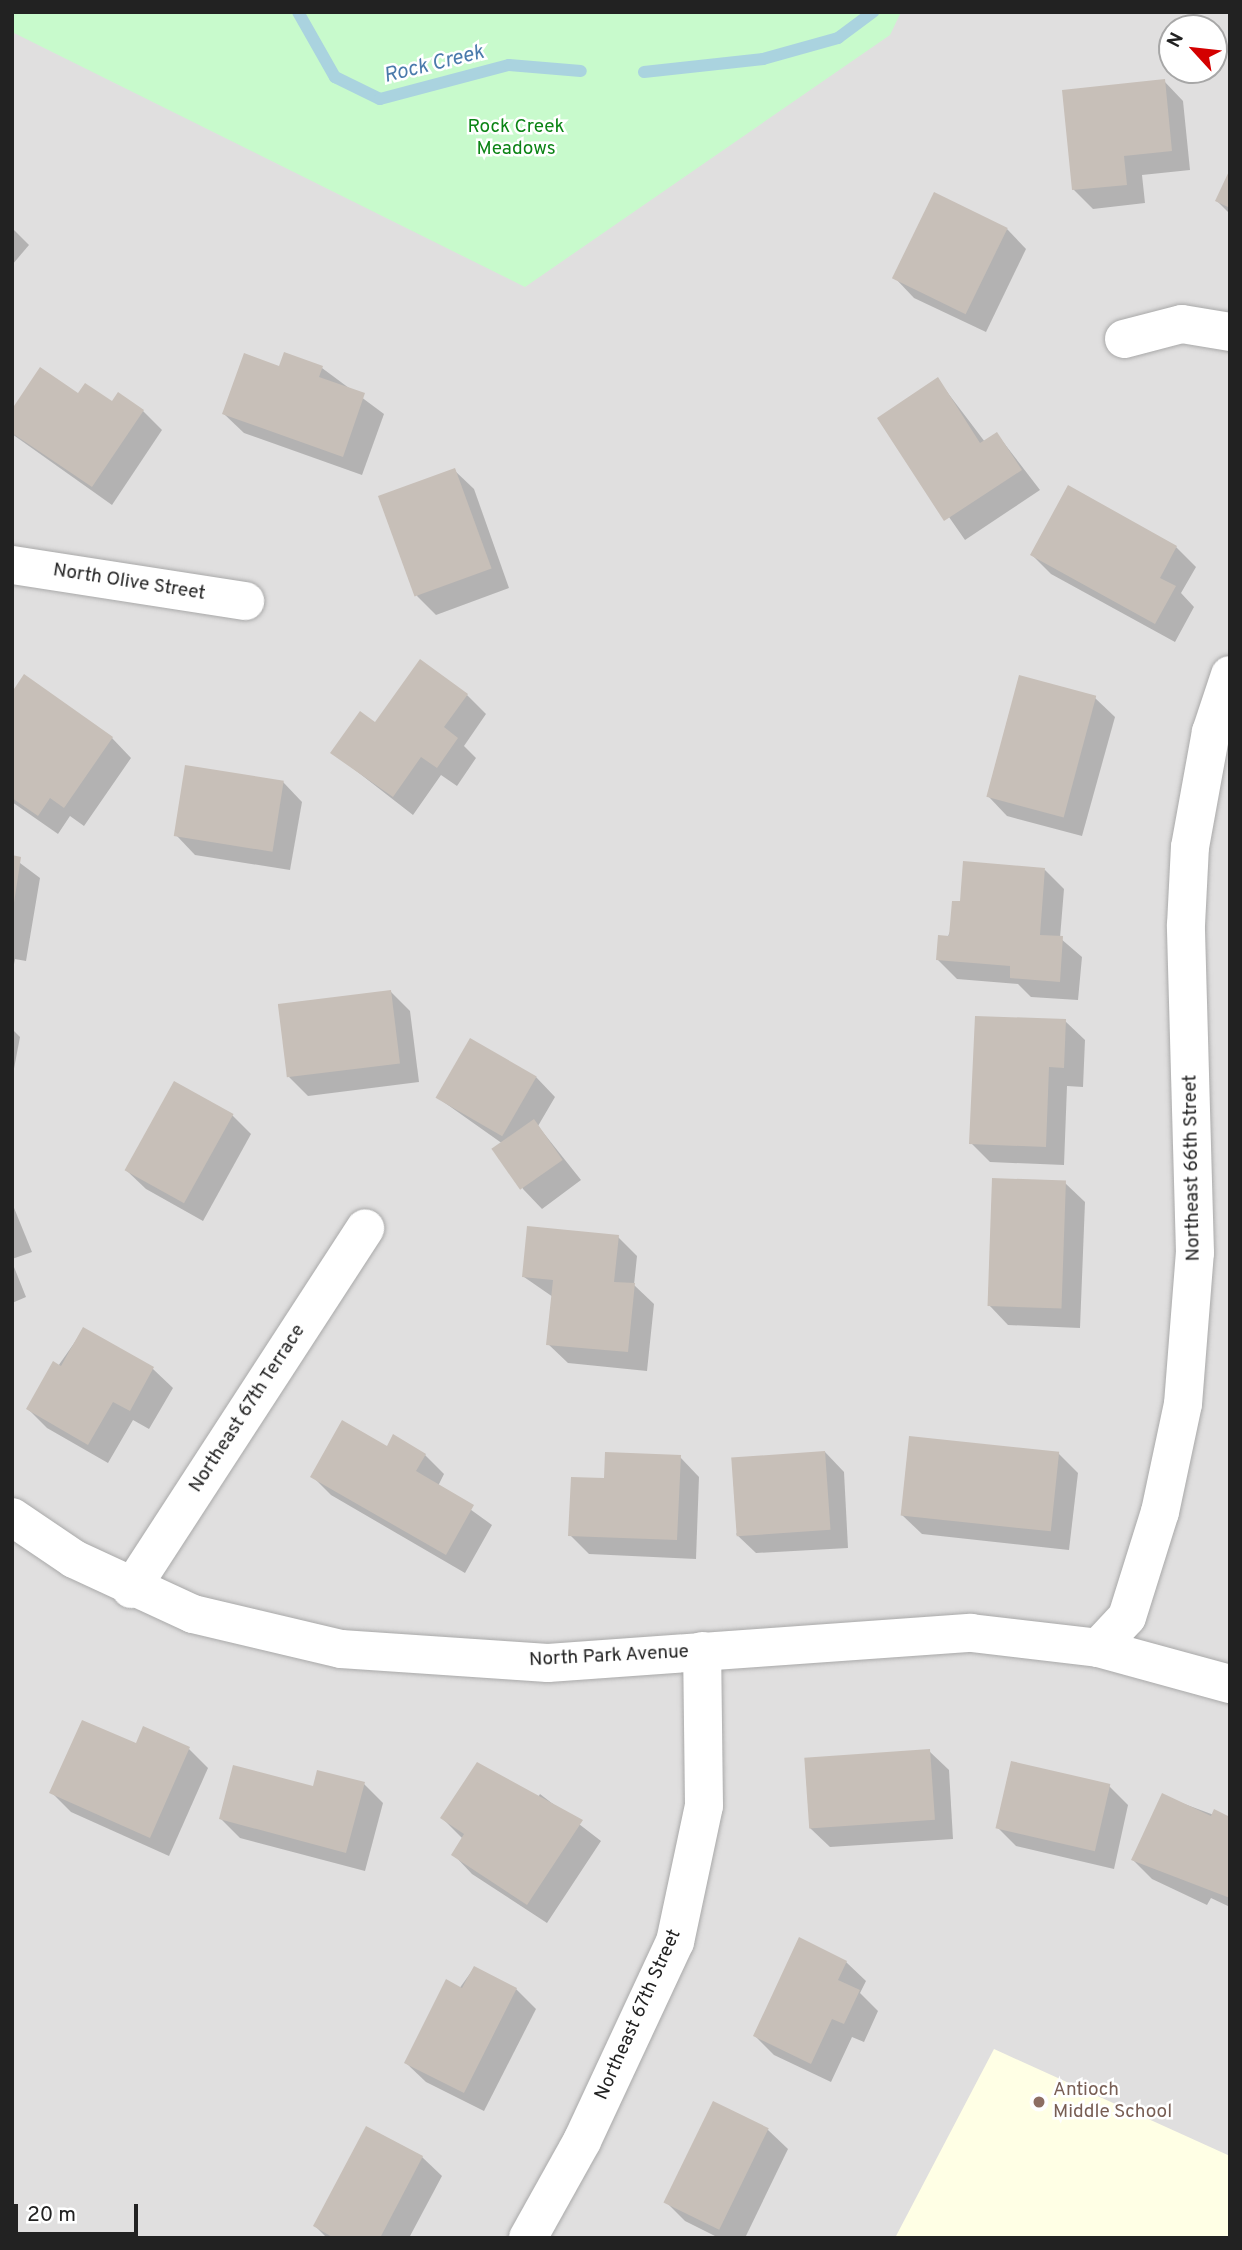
<!DOCTYPE html>
<html>
<head>
<meta charset="utf-8">
<style>
  body { margin:0 }
  #map { position:relative; width:1242px; height:2250px; overflow:hidden; background:#f2efe9; font-family:Overpass,sans-serif }
  div>[style] { position:absolute }
  [style*='--x'] { left:calc(var(--x)*1px); top:calc(var(--y)*1px); width:calc(var(--w)*1px); rotate:calc(var(--a)*1deg) }
  .residential>* { inset:0; background:#e0dfdf }
  .education>* { inset:0; background:#ffffe5 }
  .park>* { inset:0; background:#c8facc }
  .shadow>* { inset:0; background:#0003 }
  .stream>* { height:12px; margin:-6px; padding:0 6px; transform-origin:6px; border-radius:6px; background:#aad3df }
  .building>* { inset:0; background:#c7bfb8; transform-origin:0 0 }
  .roads { filter:drop-shadow(0 0 2px #a9a9a9) drop-shadow(0 0 2px #a9a9a9) }
  .minor>* { height:38px; margin:-19px; padding:0 19px; transform-origin:19px; border-radius:19px; background:#fff }
  .dots>* { width:19px; height:19px; translate:-50% -50%; box-sizing:border-box; border:4px solid #fff; border-radius:50% }
  span { translate:-50% -50%; white-space:nowrap; text-align:center; line-height:1.15; -webkit-text-stroke:5px #fff; paint-order:stroke }
  .park-label { font-size:19px; color:#0c8416 }
  .street-label { font-size:19px; color:#222 }
  .education-label { font-size:19px; color:#785e54 }
  .left { translate:0 -50%; text-align:left }
  .water-label { font-size:21px; color:#4a7aab; font-style:italic }
  .frame { position:absolute; inset:0; border:14px solid #222; pointer-events:none }
  .north { position:absolute; left:1158px; top:14px; width:70px; height:70px; box-sizing:border-box; background:#fff; border:2px solid #a7a7a7; border-radius:50%; rotate:297deg; font-size:19px; font-weight:700; line-height:28px; text-align:center; color:#222 }
  .north::after { content:''; display:block; margin:auto; width:24px; height:32px; background:#d40000; clip-path:polygon(50% 0,100% 100%,50% 72%,0 100%) }
  .scale { position:absolute; left:14px; top:2204px; width:124px; height:32px; box-sizing:border-box; border:4px solid #222; border-top:0; padding-left:9px; font-size:21px; line-height:24px; white-space:nowrap; color:#222; -webkit-text-stroke:5px #fff; paint-order:stroke }
</style>
</head>
<body>
<div id="map">
  <div class="residential">
    <div style="clip-path:polygon(evenodd,12px 12px,1230px 12px,1230px 2238px,12px 2238px,12px 12px,1172px 28px,1214px 28px,1214px 70px,1172px 70px,1172px 28px)"></div>
  </div>
  <div class="education">
    <div style="clip-path:polygon(994px 2049px,1230px 2156px,1230px 2238px,895px 2238px)"></div>
  </div>
  <div class="park">
    <div style="clip-path:polygon(12px 12px,901px 12px,890px 35px,525px 287px,12px 32px)"></div>
  </div>
  <div class="shadow">
    <div style="clip-path:polygon(1164px 81px,1183px 101px,1190px 170px,1142px 175px,1145px 203px,1093px 209px,1073px 189px)"></div>
    <div style="clip-path:polygon(1230px 173px,1230px 214px,1217px 201px)"></div>
    <div style="clip-path:polygon(12px 228px,29px 245px,12px 265px)"></div>
    <div style="clip-path:polygon(1007px 229px,1026px 249px,986px 332px,914px 298px,895px 278px)"></div>
    <div style="clip-path:polygon(280px 368px,322px 368px,384px 414px,362px 475px,244px 433px,224px 414px)"></div>
    <div style="clip-path:polygon(938px 380px,985px 442px,997px 434px,1040px 490px,965px 540px,880px 418px)"></div>
    <div style="clip-path:polygon(79px 395px,143px 411px,162px 430px,112px 505px,12px 434px,12px 412px)"></div>
    <div style="clip-path:polygon(454px 470px,474px 489px,509px 588px,436px 615px,417px 596px)"></div>
    <div style="clip-path:polygon(1069px 488px,1176px 547px,1196px 567px,1181px 593px,1194px 607px,1175px 642px,1051px 574px,1032px 555px)"></div>
    <div style="clip-path:polygon(12px 695px,112px 738px,131px 758px,84px 826px,70px 816px,58px 834px,12px 802px)"></div>
    <div style="clip-path:polygon(467px 695px,486px 714px,464px 746px,476px 758px,457px 786px,441px 775px,413px 815px,332px 752px,375px 724px)"></div>
    <div style="clip-path:polygon(1095px 698px,1115px 717px,1082px 836px,1007px 816px,988px 796px)"></div>
    <div style="clip-path:polygon(283px 782px,302px 802px,290px 870px,195px 855px,176px 835px)"></div>
    <div style="clip-path:polygon(12px 857px,40px 878px,26px 961px,15px 959px,12px 975px)"></div>
    <div style="clip-path:polygon(1045px 870px,1064px 889px,1060px 938px,1082px 957px,1078px 1000px,1031px 997px,1018px 984px,957px 979px,938px 960px,962px 903px)"></div>
    <div style="clip-path:polygon(391px 992px,410px 1011px,419px 1082px,308px 1096px,289px 1077px)"></div>
    <div style="clip-path:polygon(1065px 1021px,1085px 1040px,1083px 1087px,1067px 1086px,1064px 1165px,990px 1162px,971px 1143px)"></div>
    <div style="clip-path:polygon(12px 1029px,20px 1037px,12px 1079px)"></div>
    <div style="clip-path:polygon(536px 1077px,555px 1097px,538px 1126px,581px 1180px,542px 1209px,523px 1189px,503px 1144px,438px 1098px)"></div>
    <div style="clip-path:polygon(232px 1115px,251px 1134px,203px 1221px,146px 1189px,126px 1170px)"></div>
    <div style="clip-path:polygon(1065px 1183px,1085px 1202px,1080px 1328px,1008px 1325px,989px 1305px)"></div>
    <div style="clip-path:polygon(12px 1203px,32px 1252px,12px 1259px)"></div>
    <div style="clip-path:polygon(618px 1237px,637px 1256px,634px 1285px,654px 1304px,647px 1371px,568px 1363px,548px 1344px,553px 1297px,524px 1277px)"></div>
    <div style="clip-path:polygon(12px 1262px,26px 1297px,12px 1303px)"></div>
    <div style="clip-path:polygon(84px 1329px,153px 1369px,173px 1388px,149px 1429px,133px 1420px,108px 1463px,47px 1428px,28px 1409px)"></div>
    <div style="clip-path:polygon(387px 1449px,425px 1455px,444px 1474px,438px 1486px,492px 1525px,465px 1573px,331px 1495px,312px 1476px)"></div>
    <div style="clip-path:polygon(825px 1452px,844px 1472px,848px 1548px,756px 1553px,736px 1534px)"></div>
    <div style="clip-path:polygon(1058px 1453px,1078px 1473px,1069px 1550px,922px 1534px,902px 1515px)"></div>
    <div style="clip-path:polygon(680px 1457px,699px 1477px,696px 1559px,589px 1554px,570px 1535px,606px 1479px)"></div>
    <div style="clip-path:polygon(137px 1745px,189px 1749px,208px 1768px,169px 1856px,71px 1812px,52px 1793px)"></div>
    <div style="clip-path:polygon(929px 1751px,949px 1770px,953px 1839px,830px 1847px,810px 1828px)"></div>
    <div style="clip-path:polygon(364px 1784px,383px 1803px,365px 1871px,240px 1838px,221px 1819px,314px 1788px)"></div>
    <div style="clip-path:polygon(1109px 1786px,1128px 1805px,1114px 1869px,1016px 1846px,997px 1827px)"></div>
    <div style="clip-path:polygon(540px 1794px,601px 1841px,547px 1923px,472px 1874px,453px 1854px,463px 1839px,442px 1818px,535px 1802px)"></div>
    <div style="clip-path:polygon(1163px 1796px,1230px 1821px,1230px 1907px,1211px 1898px,1207px 1905px,1152px 1879px,1133px 1860px)"></div>
    <div style="clip-path:polygon(846px 1962px,866px 1981px,860px 1993px,878px 2011px,864px 2042px,852px 2037px,831px 2082px,774px 2055px,755px 2036px)"></div>
    <div style="clip-path:polygon(474px 1968px,516px 1989px,536px 2009px,484px 2111px,426px 2082px,406px 2063px)"></div>
    <div style="clip-path:polygon(714px 2103px,768px 2130px,788px 2149px,745px 2238px,719px 2238px,685px 2221px,666px 2202px)"></div>
    <div style="clip-path:polygon(422px 2157px,442px 2176px,409px 2238px,327px 2238px,315px 2226px)"></div>
  </div>
  <div class="stream">
    <div style="--x:298;--y:12;--w:75;--a:60.4"></div>
    <div style="--x:335;--y:77;--w:50;--a:26.1"></div>
    <div style="--x:380;--y:99;--w:133;--a:-14.8"></div>
    <div style="--x:509;--y:65;--w:72;--a:4.8"></div>
    <div style="--x:644;--y:72;--w:120;--a:-6.2"></div>
    <div style="--x:763;--y:59;--w:78;--a:-15.6"></div>
    <div style="--x:838;--y:38;--w:44;--a:-36.6"></div>
  </div>
  <div class="building">
    <div style="clip-path:polygon(1165px 79px,1172px 151px,1124px 156px,1127px 185px,1072px 190px,1062px 90px)"></div>
    <div style="clip-path:polygon(1230px 169px,1230px 208px,1215px 201px)"></div>
    <div style="left:934px;top:192px;width:82px;height:96px;rotate:26deg"></div>
    <div style="clip-path:polygon(284px 352px,323px 366px,319px 377px,365px 393px,343px 457px,222px 414px,244px 353px,279px 366px)"></div>
    <div style="clip-path:polygon(40px 367px,78px 393px,85px 383px,112px 401px,118px 392px,144px 410px,92px 487px,12px 433px,12px 409px)"></div>
    <div style="clip-path:polygon(938px 377px,980px 443px,997px 432px,1022px 470px,944px 521px,877px 418px)"></div>
    <div style="left:455px;top:468px;width:107px;height:82px;rotate:70deg"></div>
    <div style="clip-path:polygon(1068px 485px,1177px 546px,1160px 578px,1176px 586px,1155px 624px,1030px 555px)"></div>
    <div style="clip-path:polygon(420px 659px,468px 694px,444px 727px,458px 738px,437px 768px,421px 757px,393px 797px,330px 753px,360px 711px,375px 722px)"></div>
    <div style="clip-path:polygon(24px 674px,113px 737px,64px 808px,50px 798px,38px 816px,12px 798px,12px 692px)"></div>
    <div style="left:1019px;top:675px;width:80px;height:126px;rotate:15deg"></div>
    <div style="left:185px;top:765px;width:100px;height:72px;rotate:9deg"></div>
    <div style="clip-path:polygon(12px 855px,21px 857px,14px 903px,12px 903px)"></div>
    <div style="clip-path:polygon(963px 861px,1045px 868px,1040px 935px,1063px 936px,1060px 982px,1010px 978px,1010px 966px,936px 960px,938px 935px,949px 936px,952px 901px,960px 901px)"></div>
    <div style="left:391px;top:990px;width:74px;height:114px;rotate:83deg"></div>
    <div style="clip-path:polygon(975px 1016px,1066px 1019px,1064px 1068px,1049px 1067px,1046px 1147px,969px 1144px)"></div>
    <div style="left:470px;top:1038px;width:77px;height:69px;rotate:30deg"></div>
    <div style="left:174px;top:1081px;width:68px;height:102px;rotate:29deg"></div>
    <div style="left:534px;top:1119px;width:50px;height:52px;rotate:55deg"></div>
    <div style="left:992px;top:1178px;width:74px;height:128px;rotate:2deg"></div>
    <div style="clip-path:polygon(527px 1226px,619px 1235px,614px 1282px,635px 1283px,628px 1352px,546px 1345px,553px 1280px,522px 1277px)"></div>
    <div style="clip-path:polygon(83px 1327px,154px 1367px,130px 1411px,113px 1402px,88px 1445px,26px 1409px,53px 1361px,61px 1366px)"></div>
    <div style="clip-path:polygon(342px 1420px,387px 1446px,393px 1434px,426px 1454px,416px 1471px,474px 1505px,446px 1555px,310px 1477px)"></div>
    <div style="left:909px;top:1436px;width:151px;height:80px;rotate:6deg"></div>
    <div style="left:825px;top:1451px;width:79px;height:94px;rotate:86deg"></div>
    <div style="clip-path:polygon(605px 1452px,681px 1455px,677px 1540px,568px 1536px,571px 1477px,604px 1478px)"></div>
    <div style="clip-path:polygon(82px 1720px,136px 1743px,143px 1726px,190px 1747px,150px 1838px,49px 1793px)"></div>
    <div style="left:930px;top:1749px;width:71px;height:126px;rotate:86deg"></div>
    <div style="left:1011px;top:1761px;width:102px;height:69px;rotate:13deg"></div>
    <div style="clip-path:polygon(477px 1762px,583px 1820px,527px 1905px,451px 1855px,464px 1834px,440px 1818px)"></div>
    <div style="clip-path:polygon(233px 1765px,313px 1786px,317px 1770px,365px 1782px,346px 1853px,219px 1819px)"></div>
    <div style="clip-path:polygon(1162px 1793px,1211px 1816px,1214px 1809px,1230px 1817px,1230px 1898px,1131px 1860px)"></div>
    <div style="clip-path:polygon(799px 1937px,847px 1961px,838px 1980px,860px 1990px,844px 2024px,832px 2019px,811px 2064px,753px 2036px)"></div>
    <div style="clip-path:polygon(474px 1966px,517px 1988px,464px 2093px,404px 2063px,446px 1979px,462px 1988px)"></div>
    <div style="left:713px;top:2101px;width:62px;height:113px;rotate:26deg"></div>
    <div style="clip-path:polygon(366px 2126px,423px 2156px,380px 2238px,334px 2238px,313px 2226px)"></div>
  </div>
  <div class="roads">
    <div class="minor">
      <div style="--x:1124;--y:339;--w:60;--a:-14.5"></div>
      <div style="--x:1182;--y:324;--w:49;--a:9.5"></div>
      <div style="--x:12;--y:565;--w:236;--a:8.8"></div>
      <div style="--x:12;--y:1517;--w:75;--a:34.1"></div>
      <div style="--x:74;--y:1559;--w:131;--a:24.8"></div>
      <div style="--x:193;--y:1614;--w:152;--a:13.3"></div>
      <div style="--x:341;--y:1649;--w:207;--a:3.9"></div>
      <div style="--x:548;--y:1663;--w:424;--a:-4.1"></div>
      <div style="--x:971;--y:1633;--w:128;--a:6.7"></div>
      <div style="--x:1098;--y:1648;--w:137;--a:15.3"></div>
      <div style="--x:131;--y:1589;--w:430;--a:-57"></div>
      <div style="--x:1098;--y:1648;--w:42;--a:-46.9"></div>
      <div style="--x:1127;--y:1617;--w:110;--a:-72.6"></div>
      <div style="--x:1160;--y:1512;--w:110;--a:-78"></div>
      <div style="--x:1183;--y:1404;--w:151;--a:-85.5"></div>
      <div style="--x:1195;--y:1253;--w:328;--a:-91.6"></div>
      <div style="--x:1186;--y:925;--w:78;--a:-87.1"></div>
      <div style="--x:1190;--y:847;--w:117;--a:-79.7"></div>
      <div style="--x:1211;--y:732;--w:60;--a:-71.6"></div>
      <div style="--x:528;--y:2238;--w:111;--a:-60.9"></div>
      <div style="--x:582;--y:2141;--w:220;--a:-65"></div>
      <div style="--x:675;--y:1942;--w:139;--a:-78"></div>
      <div style="--x:704;--y:1806;--w:155;--a:-90.7"></div>
    </div>
  </div>
  <div class="dots">
    <div style="left:1039px;top:2102px;background:#8d6e63"></div>
  </div>
  <div class="park-label">
    <span style="left:516px;top:139px">Rock Creek<br>Meadows</span>
  </div>
  <div class="street-label">
    <span style="left:129px;top:583px;rotate:9deg">North Olive Street</span>
    <span style="left:1193px;top:1168px;rotate:-91deg">Northeast 66th Street</span>
    <span style="left:248px;top:1409px;rotate:-57deg">Northeast 67th Terrace</span>
    <span style="left:609px;top:1657px;rotate:-3deg">North Park Avenue</span>
    <span style="left:639px;top:2015px;rotate:-66deg">Northeast 67th Street</span>
  </div>
  <div class="education-label">
    <span class="left" style="left:1053px;top:2102px">Antioch<br>Middle School</span>
  </div>
  <div class="water-label">
    <span style="left:434px;top:65px;rotate:-14deg">Rock Creek</span>
  </div>
  <div class="frame"></div>
  <div class="north">N</div>
  <div class="scale">20 m</div>
</div>
</body>
</html>
